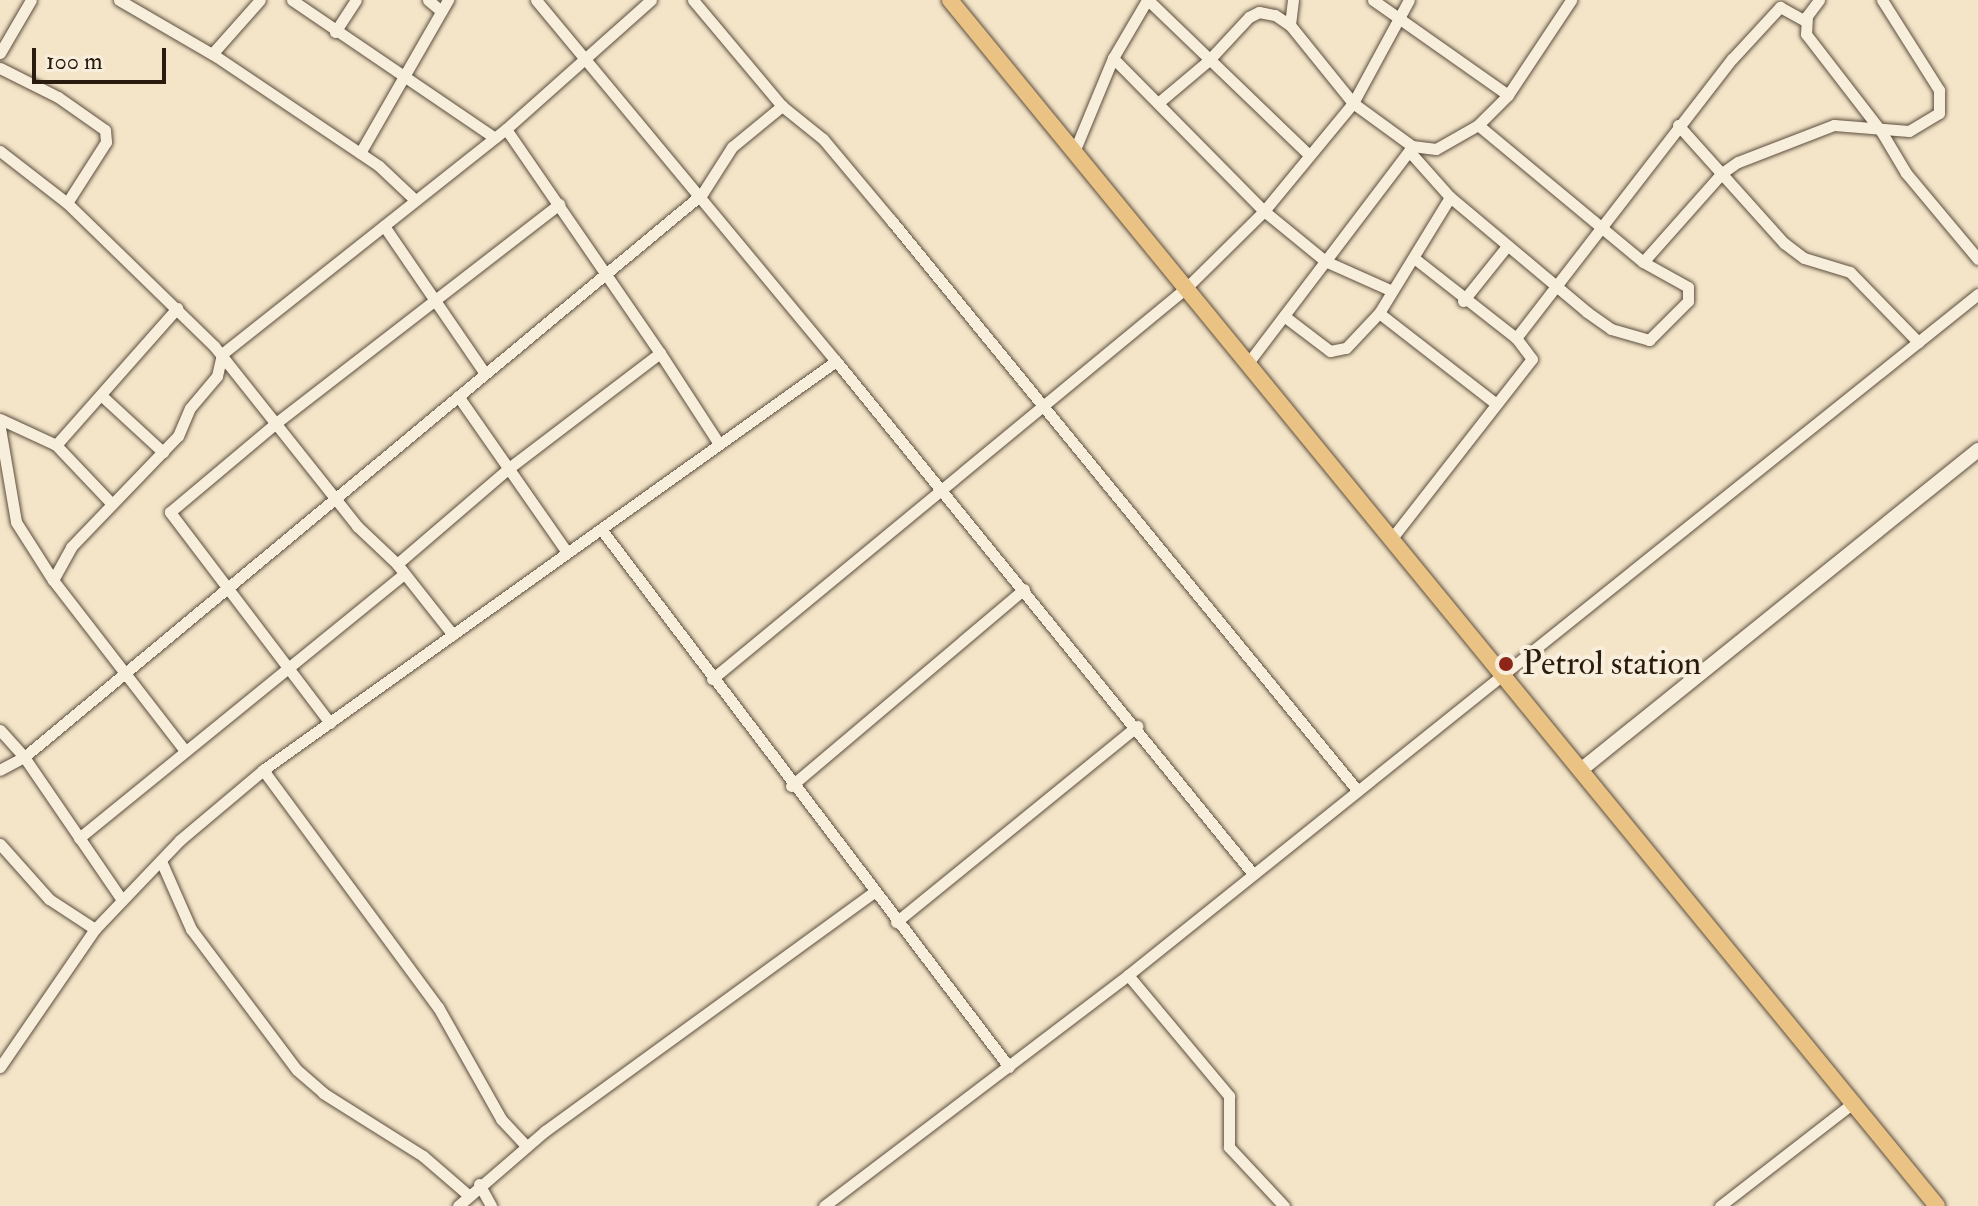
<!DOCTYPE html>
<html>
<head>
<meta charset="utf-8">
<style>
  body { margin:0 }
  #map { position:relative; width:1978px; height:1206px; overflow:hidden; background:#f4e5c9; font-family:"IM FELL Double Pica",serif }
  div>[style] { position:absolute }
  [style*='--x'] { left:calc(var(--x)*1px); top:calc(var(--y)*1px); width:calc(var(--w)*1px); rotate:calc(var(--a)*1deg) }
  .roads { filter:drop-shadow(0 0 2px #5c4e3d) drop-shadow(0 0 2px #5c4e3d) }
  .minor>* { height:11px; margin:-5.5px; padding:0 5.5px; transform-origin:5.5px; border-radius:5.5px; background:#f8eedc }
  .tertiary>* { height:14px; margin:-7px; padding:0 7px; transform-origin:7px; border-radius:7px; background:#f8eedc }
  .primary>* { height:16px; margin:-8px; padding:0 8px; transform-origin:8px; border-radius:8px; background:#eac284 }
  .dots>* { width:22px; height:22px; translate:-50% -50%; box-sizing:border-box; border:4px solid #f8eedc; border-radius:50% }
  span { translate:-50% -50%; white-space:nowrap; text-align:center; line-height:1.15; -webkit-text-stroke:8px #f8eedc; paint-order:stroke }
  .poi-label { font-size:34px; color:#291b0e }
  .left { translate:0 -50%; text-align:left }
  .scale { position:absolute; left:32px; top:48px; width:134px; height:36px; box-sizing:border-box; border:4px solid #291b0e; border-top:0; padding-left:10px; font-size:24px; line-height:28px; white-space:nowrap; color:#291b0e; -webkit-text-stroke:6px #f8eedc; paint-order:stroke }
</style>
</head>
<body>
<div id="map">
  <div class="roads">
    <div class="minor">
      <div style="--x:119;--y:0;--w:113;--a:30.2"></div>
      <div style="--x:217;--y:57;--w:195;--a:33.9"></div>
      <div style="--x:379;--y:166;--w:50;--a:43.4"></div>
      <div style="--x:292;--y:0;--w:245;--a:34.2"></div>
      <div style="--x:428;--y:0;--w:16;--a:40"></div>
      <div style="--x:536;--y:0;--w:469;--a:50.3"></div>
      <div style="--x:693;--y:0;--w:138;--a:50"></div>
      <div style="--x:782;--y:106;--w:53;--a:38.8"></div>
      <div style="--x:823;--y:139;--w:106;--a:50"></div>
      <div style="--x:891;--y:220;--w:736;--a:50.73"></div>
      <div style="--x:1148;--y:0;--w:223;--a:43.9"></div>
      <div style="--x:1293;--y:0;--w:25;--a:97"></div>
      <div style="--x:1290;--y:25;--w:100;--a:51.1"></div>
      <div style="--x:1353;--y:103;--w:117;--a:-61.5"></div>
      <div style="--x:1373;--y:0;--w:165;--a:35.1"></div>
      <div style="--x:1819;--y:0;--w:20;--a:127"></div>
      <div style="--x:1807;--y:16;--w:18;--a:93"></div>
      <div style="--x:1806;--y:34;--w:123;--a:52.3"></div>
      <div style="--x:1881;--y:131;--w:49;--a:59.2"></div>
      <div style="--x:1906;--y:173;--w:112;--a:50.1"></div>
      <div style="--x:335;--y:32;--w:38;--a:-57"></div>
      <div style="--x:0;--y:53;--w:61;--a:-59.7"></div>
      <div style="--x:212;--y:54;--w:72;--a:-48.4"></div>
      <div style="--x:1113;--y:58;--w:215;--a:45.4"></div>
      <div style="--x:1264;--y:211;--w:79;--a:39.3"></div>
      <div style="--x:1325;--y:261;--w:73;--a:24.1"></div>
      <div style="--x:0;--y:68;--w:65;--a:26.6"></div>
      <div style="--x:58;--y:97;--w:57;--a:35.1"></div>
      <div style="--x:105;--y:130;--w:12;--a:85"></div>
      <div style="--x:106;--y:142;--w:72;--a:122.6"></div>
      <div style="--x:1158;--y:103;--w:67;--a:-40.1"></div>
      <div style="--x:1209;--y:60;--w:59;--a:-47.1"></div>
      <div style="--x:1249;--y:17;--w:11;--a:-27"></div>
      <div style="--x:1259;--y:12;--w:16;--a:11"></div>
      <div style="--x:1275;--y:15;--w:18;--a:34"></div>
      <div style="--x:1678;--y:125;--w:159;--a:48.1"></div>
      <div style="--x:1784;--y:243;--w:25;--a:37"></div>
      <div style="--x:1804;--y:258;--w:48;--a:16.9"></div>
      <div style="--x:1850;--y:272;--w:98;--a:45.8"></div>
      <div style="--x:506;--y:129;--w:272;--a:55.5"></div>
      <div style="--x:0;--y:151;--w:85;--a:37.8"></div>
      <div style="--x:67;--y:203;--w:205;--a:44.2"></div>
      <div style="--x:214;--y:346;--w:230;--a:51.5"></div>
      <div style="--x:357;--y:526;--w:55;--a:43.5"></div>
      <div style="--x:397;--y:564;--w:90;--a:51.7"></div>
      <div style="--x:1409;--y:151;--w:62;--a:48.3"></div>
      <div style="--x:1450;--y:197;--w:179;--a:40"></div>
      <div style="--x:1587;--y:312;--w:29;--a:35"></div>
      <div style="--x:1611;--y:329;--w:40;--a:16"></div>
      <div style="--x:1649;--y:340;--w:55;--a:-45"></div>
      <div style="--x:1688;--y:301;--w:14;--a:-90"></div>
      <div style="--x:1688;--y:287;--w:51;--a:-150.9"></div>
      <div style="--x:1643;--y:262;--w:214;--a:-140.3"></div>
      <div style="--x:1074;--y:152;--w:102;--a:-67.5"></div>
      <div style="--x:1113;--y:58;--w:67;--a:-59.6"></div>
      <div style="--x:360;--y:153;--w:177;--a:-60.1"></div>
      <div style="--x:384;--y:226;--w:177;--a:55.6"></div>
      <div style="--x:1643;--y:262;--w:119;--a:-48.4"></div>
      <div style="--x:1722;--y:173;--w:19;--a:-35"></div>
      <div style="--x:1738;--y:162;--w:103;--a:-21.1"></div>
      <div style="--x:1834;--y:125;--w:75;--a:4.6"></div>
      <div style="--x:1909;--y:131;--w:35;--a:-31"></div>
      <div style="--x:1939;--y:113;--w:23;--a:-90"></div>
      <div style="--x:1939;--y:90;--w:107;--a:-122.3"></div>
      <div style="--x:1463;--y:301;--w:70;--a:-51.3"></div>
      <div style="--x:1379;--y:313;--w:147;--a:37.8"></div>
      <div style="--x:1284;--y:316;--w:58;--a:37.3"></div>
      <div style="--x:1330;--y:351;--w:16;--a:-11"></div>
      <div style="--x:1346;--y:348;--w:48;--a:-46.7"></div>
      <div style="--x:1379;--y:313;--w:136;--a:-58.5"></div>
      <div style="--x:1516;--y:338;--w:353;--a:-52.3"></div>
      <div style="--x:1732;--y:59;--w:71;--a:-47.3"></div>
      <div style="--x:1780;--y:7;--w:29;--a:29"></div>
      <div style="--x:1248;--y:363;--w:271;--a:-52.8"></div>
      <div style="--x:102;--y:396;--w:83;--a:42.6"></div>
      <div style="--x:458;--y:396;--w:190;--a:55.1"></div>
      <div style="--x:0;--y:419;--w:62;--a:24.9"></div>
      <div style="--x:56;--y:445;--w:81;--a:46.5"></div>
      <div style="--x:0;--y:428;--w:95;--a:80.3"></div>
      <div style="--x:16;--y:522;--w:69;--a:57.5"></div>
      <div style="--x:53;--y:580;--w:216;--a:52.3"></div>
      <div style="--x:56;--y:445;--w:183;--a:-48.5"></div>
      <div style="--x:601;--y:529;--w:675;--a:52.82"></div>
      <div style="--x:1392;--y:538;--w:227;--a:-52"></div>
      <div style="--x:1532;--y:359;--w:26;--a:-127"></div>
      <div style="--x:1516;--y:338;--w:130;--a:-141.9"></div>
      <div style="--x:397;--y:564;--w:148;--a:-40.6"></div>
      <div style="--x:509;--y:468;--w:190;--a:-37.3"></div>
      <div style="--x:660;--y:353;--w:108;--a:57"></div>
      <div style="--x:53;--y:580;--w:38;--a:-61"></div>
      <div style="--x:71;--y:547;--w:154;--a:-46.1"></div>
      <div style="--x:178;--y:436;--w:30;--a:-67"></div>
      <div style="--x:190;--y:408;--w:42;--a:-49.8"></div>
      <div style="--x:217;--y:376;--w:23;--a:-77"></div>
      <div style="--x:222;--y:354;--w:362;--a:-38.4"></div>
      <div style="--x:506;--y:129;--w:194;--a:-41.7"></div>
      <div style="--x:712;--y:679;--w:614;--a:-39.52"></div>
      <div style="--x:1186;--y:288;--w:110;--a:-44.6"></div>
      <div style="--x:1264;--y:211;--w:140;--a:-50.5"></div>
      <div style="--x:1353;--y:103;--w:73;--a:36.1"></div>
      <div style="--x:1412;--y:146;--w:24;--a:7"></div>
      <div style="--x:1436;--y:149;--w:48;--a:-29.7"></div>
      <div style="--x:1478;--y:125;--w:42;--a:-45"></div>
      <div style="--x:1508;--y:95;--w:114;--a:-56.4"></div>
      <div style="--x:330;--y:723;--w:265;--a:-127.2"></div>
      <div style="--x:170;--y:512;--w:138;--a:-40"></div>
      <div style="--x:276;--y:423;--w:358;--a:-37.7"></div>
      <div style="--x:0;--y:730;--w:36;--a:48"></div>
      <div style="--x:24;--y:757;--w:27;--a:152"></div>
      <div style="--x:263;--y:770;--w:295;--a:53.6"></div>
      <div style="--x:438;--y:1007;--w:129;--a:60.6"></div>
      <div style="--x:501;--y:1119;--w:37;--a:47"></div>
      <div style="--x:791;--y:786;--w:305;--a:-40.2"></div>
      <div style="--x:79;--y:838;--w:419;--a:-39.1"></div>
      <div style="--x:0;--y:844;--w:74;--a:48.3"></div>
      <div style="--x:49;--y:899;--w:55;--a:33.1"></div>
      <div style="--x:161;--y:861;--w:74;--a:66.2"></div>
      <div style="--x:191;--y:929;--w:176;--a:53.1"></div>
      <div style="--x:297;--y:1070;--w:35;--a:41"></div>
      <div style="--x:323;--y:1093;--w:118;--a:32.2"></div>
      <div style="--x:423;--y:1156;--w:58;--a:40.8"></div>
      <div style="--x:122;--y:900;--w:173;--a:-124.4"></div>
      <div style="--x:24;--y:757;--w:881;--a:-39.71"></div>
      <div style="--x:702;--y:194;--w:56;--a:-57.4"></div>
      <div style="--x:732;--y:147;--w:65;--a:-39.4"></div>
      <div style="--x:896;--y:922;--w:311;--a:-39.1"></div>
      <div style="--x:1128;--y:975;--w:158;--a:50.1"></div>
      <div style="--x:1229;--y:1096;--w:51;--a:90"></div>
      <div style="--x:1229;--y:1147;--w:81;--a:47"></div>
      <div style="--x:0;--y:1067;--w:168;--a:-55.5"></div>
      <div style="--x:95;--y:929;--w:123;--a:-46.3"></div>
      <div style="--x:180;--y:840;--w:109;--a:-40.1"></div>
      <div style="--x:263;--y:770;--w:704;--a:-35.52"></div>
      <div style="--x:836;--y:361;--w:661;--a:50.89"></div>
      <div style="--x:479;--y:1184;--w:25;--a:61"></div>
      <div style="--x:458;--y:1206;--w:115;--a:-40.8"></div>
      <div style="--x:545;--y:1131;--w:407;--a:-36"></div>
      <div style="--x:824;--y:1206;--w:382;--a:-37.2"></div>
      <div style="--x:1128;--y:975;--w:1089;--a:-38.7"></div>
      <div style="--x:1720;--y:1206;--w:168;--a:-37.8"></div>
    </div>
    <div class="tertiary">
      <div style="--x:1582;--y:769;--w:509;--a:-38.85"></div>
    </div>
    <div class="primary">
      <div style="--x:950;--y:0;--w:1558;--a:50.7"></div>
    </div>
  </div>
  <div class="dots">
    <div style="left:1506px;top:664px;background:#8f2418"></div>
  </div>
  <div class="poi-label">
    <span class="left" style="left:1522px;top:664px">Petrol station</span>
  </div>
  <div class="scale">100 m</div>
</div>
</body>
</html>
